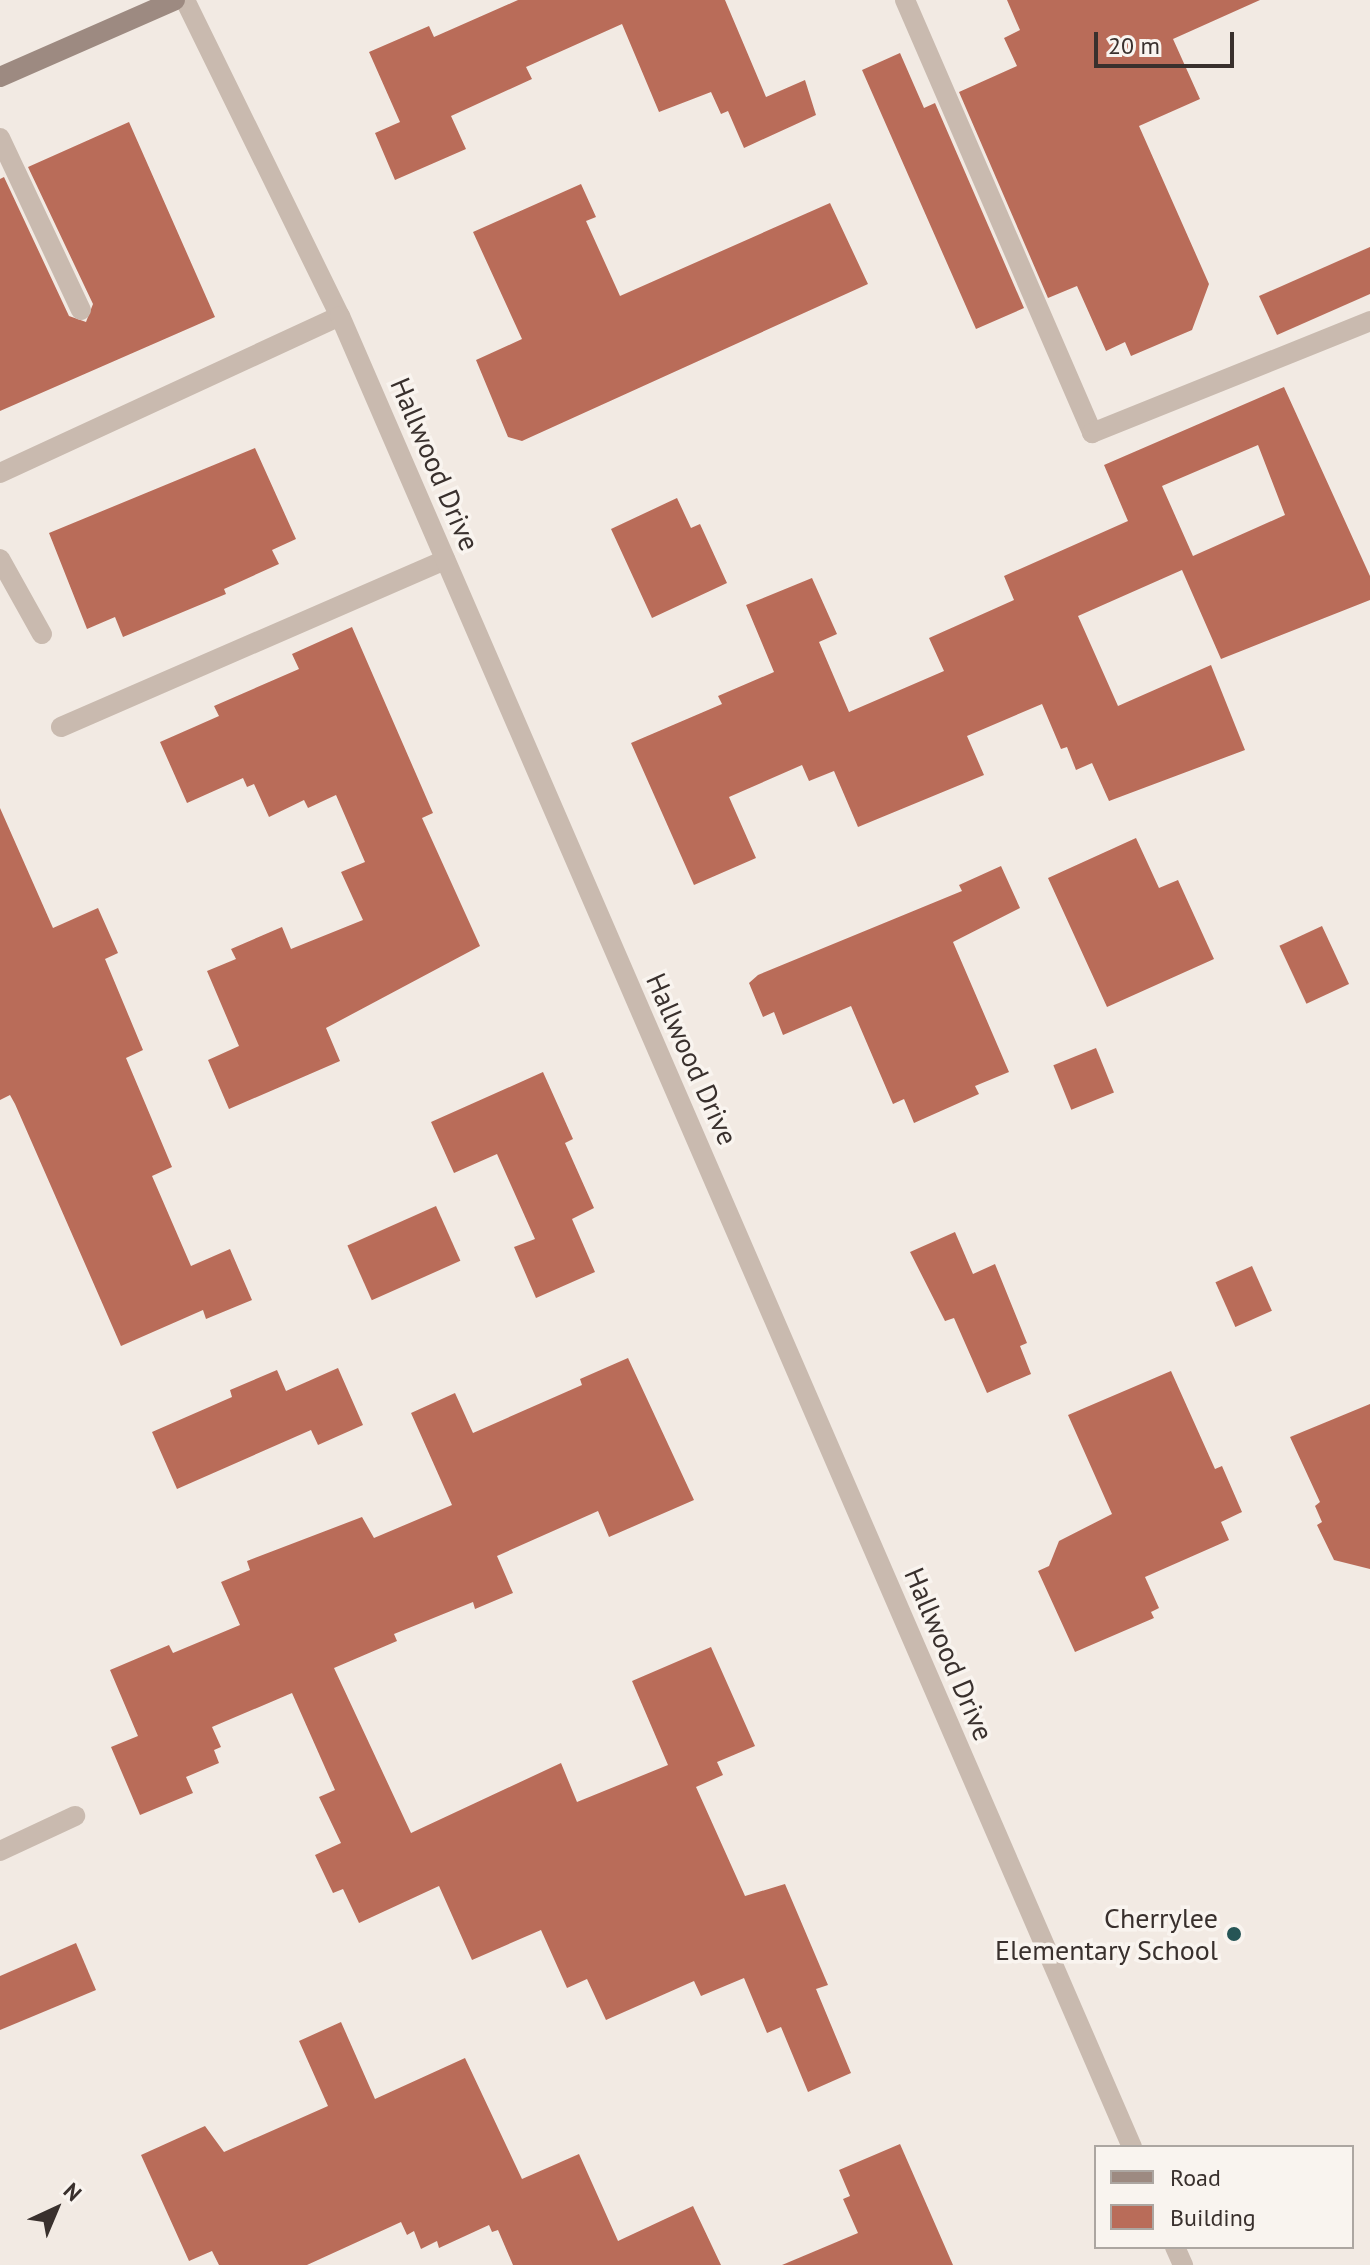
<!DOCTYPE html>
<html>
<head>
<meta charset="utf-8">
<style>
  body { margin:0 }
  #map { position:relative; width:1370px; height:2265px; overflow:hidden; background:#f2eae3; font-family:"PT Sans",sans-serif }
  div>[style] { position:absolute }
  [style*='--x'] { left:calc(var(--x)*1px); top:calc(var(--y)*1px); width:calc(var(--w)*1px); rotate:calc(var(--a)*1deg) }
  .building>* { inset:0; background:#b96c59; transform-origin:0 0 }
  .lane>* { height:20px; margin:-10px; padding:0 10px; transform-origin:10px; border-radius:10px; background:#c9baaf }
  .street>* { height:20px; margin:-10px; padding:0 10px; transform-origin:10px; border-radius:10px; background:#c9baaf }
  .secondary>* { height:20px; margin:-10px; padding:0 10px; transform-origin:10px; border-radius:10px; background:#9d8a81 }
  .dots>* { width:22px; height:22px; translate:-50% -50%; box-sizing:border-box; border:4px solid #f9f4ef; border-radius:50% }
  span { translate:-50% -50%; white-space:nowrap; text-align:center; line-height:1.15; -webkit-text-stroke:7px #f9f4ef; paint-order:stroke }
  .street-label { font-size:28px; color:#39302d }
  .poi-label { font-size:28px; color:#39302d }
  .right { translate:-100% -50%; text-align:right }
  .legend { position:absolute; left:1094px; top:2145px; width:260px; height:104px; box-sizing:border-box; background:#f9f4ef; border:2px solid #aca6a1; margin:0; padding:10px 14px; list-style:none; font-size:24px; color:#39302d }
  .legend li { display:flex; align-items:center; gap:16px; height:40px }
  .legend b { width:40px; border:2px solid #aca6a1 }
  .north { position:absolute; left:16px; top:2169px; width:80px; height:80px; -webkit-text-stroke:6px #f9f4ef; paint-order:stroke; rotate:44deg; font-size:22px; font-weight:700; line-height:32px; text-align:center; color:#39302d }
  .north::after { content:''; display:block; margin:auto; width:28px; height:36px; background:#39302d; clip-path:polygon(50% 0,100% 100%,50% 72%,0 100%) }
  .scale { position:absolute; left:1094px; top:32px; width:140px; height:36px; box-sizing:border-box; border:4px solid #39302d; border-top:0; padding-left:10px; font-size:24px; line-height:28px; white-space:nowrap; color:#39302d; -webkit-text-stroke:6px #f9f4ef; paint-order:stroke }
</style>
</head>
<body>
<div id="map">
  <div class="building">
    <div style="clip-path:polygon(518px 0,725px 0,766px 97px,805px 80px,816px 115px,744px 148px,728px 111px,721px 114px,711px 92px,659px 112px,622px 24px,526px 67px,532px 79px,451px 116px,466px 149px,395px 180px,375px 133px,400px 122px,369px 52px,429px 26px,434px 37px)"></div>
    <div style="clip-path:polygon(1007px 0,1260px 0,1173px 39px,1200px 99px,1139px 126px,1209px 284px,1192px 330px,1131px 356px,1125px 342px,1106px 351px,1077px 286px,1048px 298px,959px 92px,1017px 66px,1004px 38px,1020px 30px)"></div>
    <div style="clip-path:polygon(900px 53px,924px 108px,935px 103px,1024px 308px,976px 329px,862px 70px)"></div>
    <div style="clip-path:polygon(129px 122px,215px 317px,0 411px,0 179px,4px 177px,69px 316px,86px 322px,93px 304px,28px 167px)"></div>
    <div style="clip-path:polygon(581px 184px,596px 217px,586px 221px,620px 296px,830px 203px,868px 284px,522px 441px,508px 437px,476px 360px,522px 339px,473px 232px)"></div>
    <div style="clip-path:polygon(1370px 247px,1370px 294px,1277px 335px,1259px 296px)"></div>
    <div style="clip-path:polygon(evenodd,1284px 387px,1370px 576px,1370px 600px,1221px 659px,1182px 570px,1078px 616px,1118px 706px,1211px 665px,1245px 750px,1109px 801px,1092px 763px,1076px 770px,1067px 747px,1061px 749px,1042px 704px,967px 736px,984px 775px,858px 827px,834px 771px,809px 781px,802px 765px,729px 797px,756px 858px,694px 885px,631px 743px,722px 704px,718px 696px,774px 672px,746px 605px,812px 578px,837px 634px,819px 642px,849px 712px,944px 671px,929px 638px,1014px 600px,1004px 576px,1128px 521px,1104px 465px,1284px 387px,1258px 445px,1285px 515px,1193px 556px,1162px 486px,1258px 445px)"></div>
    <div style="clip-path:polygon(255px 448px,296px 539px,272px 550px,279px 564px,224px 589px,226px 594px,123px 637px,115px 617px,87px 629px,49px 533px)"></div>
    <div style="clip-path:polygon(677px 498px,691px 528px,700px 524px,727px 583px,652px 618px,611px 529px)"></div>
    <div style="clip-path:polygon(352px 627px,433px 813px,422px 818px,480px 946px,326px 1028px,340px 1061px,229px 1109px,208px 1060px,239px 1046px,207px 971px,236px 959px,231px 949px,282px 927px,291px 949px,363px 920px,341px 872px,365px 862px,336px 795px,308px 808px,304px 800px,269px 817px,254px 784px,247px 787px,243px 778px,187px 803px,160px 742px,219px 716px,214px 706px,299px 669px,292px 654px)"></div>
    <div style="clip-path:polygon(0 808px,53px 928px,98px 908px,118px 953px,105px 959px,143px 1050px,126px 1058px,172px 1167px,152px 1176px,191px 1266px,230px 1249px,252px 1300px,206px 1319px,203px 1310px,121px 1346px,15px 1104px,10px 1095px,0 1100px)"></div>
    <div style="clip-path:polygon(1136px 838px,1159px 888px,1178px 880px,1214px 959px,1107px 1007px,1048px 878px)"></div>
    <div style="clip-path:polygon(1001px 866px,1020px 908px,953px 942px,1009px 1072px,975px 1086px,979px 1094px,914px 1123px,904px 1099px,893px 1104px,851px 1006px,783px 1035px,774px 1012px,763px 1017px,749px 983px,758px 975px,962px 891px,959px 885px)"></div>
    <div style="left:1322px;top:926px;width:64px;height:47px;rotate:65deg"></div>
    <div style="left:1096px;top:1048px;width:48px;height:46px;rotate:68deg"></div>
    <div style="clip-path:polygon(543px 1072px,573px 1139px,565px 1143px,594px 1208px,572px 1219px,595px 1272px,536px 1298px,514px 1247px,535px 1239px,497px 1154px,454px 1173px,431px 1122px)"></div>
    <div style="left:436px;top:1206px;width:60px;height:97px;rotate:66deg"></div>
    <div style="clip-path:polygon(955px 1232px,973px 1274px,995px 1264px,1027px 1343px,1020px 1346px,1031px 1374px,987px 1393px,954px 1318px,945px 1321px,910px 1252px)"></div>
    <div style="left:1252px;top:1266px;width:49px;height:40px;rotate:66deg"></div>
    <div style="clip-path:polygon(628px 1358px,694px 1500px,609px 1537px,598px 1511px,497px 1556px,513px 1593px,475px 1609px,473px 1602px,394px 1634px,397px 1641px,334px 1668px,411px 1833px,561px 1763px,577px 1802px,668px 1765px,632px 1681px,711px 1647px,755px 1746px,717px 1762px,723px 1775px,696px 1787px,745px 1896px,785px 1884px,828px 1985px,816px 1989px,851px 2073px,808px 2092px,781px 2027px,767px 2033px,744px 1978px,701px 1996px,694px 1981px,606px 2020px,587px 1979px,567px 1988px,541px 1930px,472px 1960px,439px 1886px,359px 1923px,343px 1889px,333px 1893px,315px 1855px,341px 1843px,319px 1797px,335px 1790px,292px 1693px,212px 1727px,221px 1747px,214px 1750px,219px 1763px,186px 1777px,193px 1793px,140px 1815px,111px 1747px,138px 1736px,110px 1670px,169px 1645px,173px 1653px,240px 1625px,221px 1582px,250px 1570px,247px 1561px,362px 1517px,374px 1538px,452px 1505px,411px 1413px,455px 1393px,473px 1433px,582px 1385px,580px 1379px)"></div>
    <div style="clip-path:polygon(338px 1368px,363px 1425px,318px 1445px,311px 1430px,177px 1489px,152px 1432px,232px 1397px,230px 1390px,277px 1370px,286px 1391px)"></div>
    <div style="clip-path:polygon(1171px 1371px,1215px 1469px,1222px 1466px,1242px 1512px,1221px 1522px,1229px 1540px,1145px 1577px,1159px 1608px,1151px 1612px,1154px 1618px,1075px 1652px,1038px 1571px,1049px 1566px,1059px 1541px,1112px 1514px,1068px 1415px)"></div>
    <div style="clip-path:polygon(1370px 1404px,1370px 1569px,1334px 1560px,1317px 1525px,1322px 1522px,1315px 1506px,1320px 1502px,1290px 1437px)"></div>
    <div style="clip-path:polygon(76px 1943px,96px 1990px,0 2030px,0 1976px)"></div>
    <div style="clip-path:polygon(341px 2022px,375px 2099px,465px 2058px,522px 2179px,579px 2154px,618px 2241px,693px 2206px,721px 2265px,513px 2265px,498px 2230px,492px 2232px,489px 2225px,439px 2248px,437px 2241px,421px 2249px,414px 2231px,407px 2235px,401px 2222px,307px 2265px,219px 2265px,212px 2251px,189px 2261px,141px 2155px,205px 2126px,224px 2152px,328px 2106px,299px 2041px)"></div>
    <div style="clip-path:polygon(900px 2144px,953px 2265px,782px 2265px,858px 2233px,843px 2199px,850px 2196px,839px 2170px)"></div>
  </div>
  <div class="lane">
    <div style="--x:905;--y:0;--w:472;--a:66.6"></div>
    <div style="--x:1092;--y:433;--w:300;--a:-21.9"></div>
    <div style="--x:0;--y:138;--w:190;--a:64.8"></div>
    <div style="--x:0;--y:473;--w:374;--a:-24.8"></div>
    <div style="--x:0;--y:559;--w:86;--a:60.8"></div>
    <div style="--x:61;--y:727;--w:419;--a:-23.5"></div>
    <div style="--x:0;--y:1851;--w:83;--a:-25"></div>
  </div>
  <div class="street">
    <div style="--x:185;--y:0;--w:352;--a:63.9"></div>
    <div style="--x:340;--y:316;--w:1995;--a:66.61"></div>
    <div style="--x:1175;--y:2247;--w:20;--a:66"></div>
  </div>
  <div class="secondary">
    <div style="--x:0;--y:77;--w:191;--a:-23.7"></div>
  </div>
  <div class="dots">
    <div style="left:1234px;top:1934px;background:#265556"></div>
  </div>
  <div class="street-label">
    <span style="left:435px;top:464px;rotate:67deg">Hallwood Drive</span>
    <span style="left:692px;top:1059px;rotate:66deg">Hallwood Drive</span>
    <span style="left:949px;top:1654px;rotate:67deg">Hallwood Drive</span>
  </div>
  <div class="poi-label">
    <span class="right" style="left:1218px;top:1934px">Cherrylee<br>Elementary School</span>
  </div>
  <ul class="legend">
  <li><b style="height:10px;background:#9d8a81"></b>Road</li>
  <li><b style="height:22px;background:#b96c59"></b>Building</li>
  </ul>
  <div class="north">N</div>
  <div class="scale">20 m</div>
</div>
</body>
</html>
